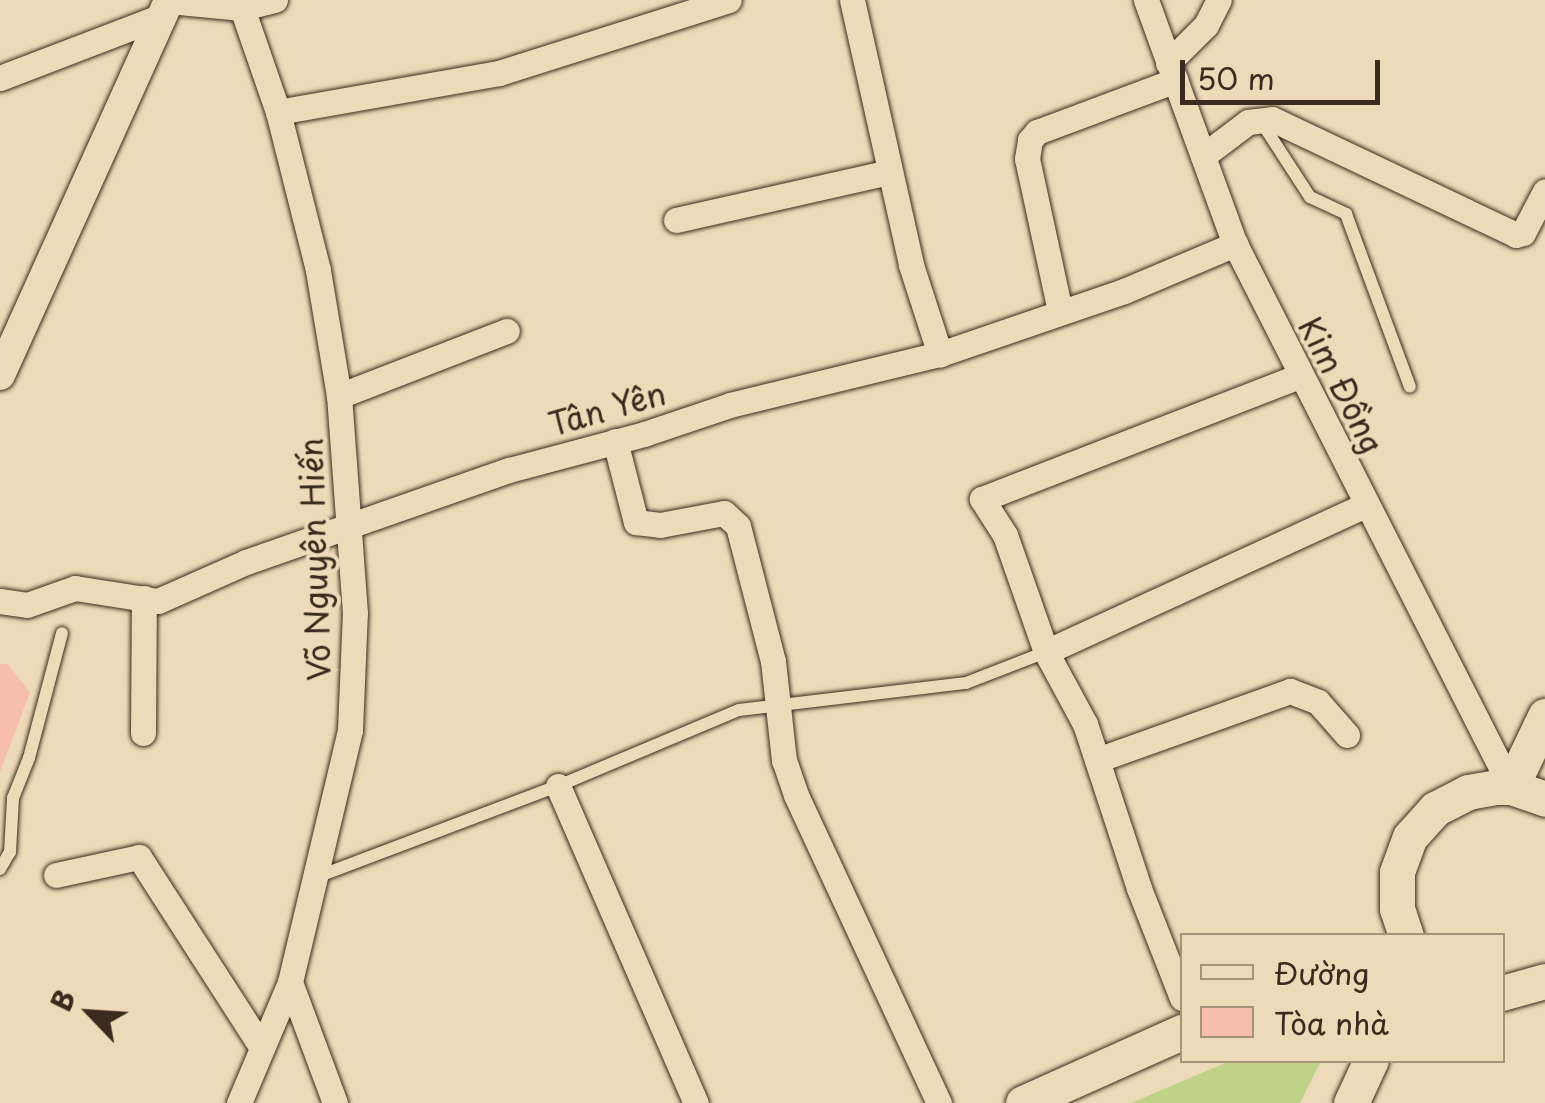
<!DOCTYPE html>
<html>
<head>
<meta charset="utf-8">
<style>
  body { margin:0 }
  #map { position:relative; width:1545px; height:1103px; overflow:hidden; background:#eddab8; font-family:"Playpen Sans",sans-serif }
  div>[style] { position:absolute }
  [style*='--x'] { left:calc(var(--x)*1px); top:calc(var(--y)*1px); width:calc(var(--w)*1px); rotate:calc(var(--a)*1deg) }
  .green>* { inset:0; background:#bed288 }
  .building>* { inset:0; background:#f7bfab }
  .roads { filter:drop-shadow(0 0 2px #3b2a1e) drop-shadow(0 0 2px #3b2a1e) }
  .service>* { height:12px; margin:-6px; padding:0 6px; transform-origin:6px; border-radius:6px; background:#eddab8 }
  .minor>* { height:25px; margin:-12.5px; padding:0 12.5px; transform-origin:12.5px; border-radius:12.5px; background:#eddab8 }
  .tertiary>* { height:30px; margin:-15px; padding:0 15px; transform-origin:15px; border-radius:15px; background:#eddab8 }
  .secondary>* { height:35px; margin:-17.5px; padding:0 17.5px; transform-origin:17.5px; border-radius:17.5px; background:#eddab8 }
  span { translate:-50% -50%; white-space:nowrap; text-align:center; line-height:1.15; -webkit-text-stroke:8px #eddab8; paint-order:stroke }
  .street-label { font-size:32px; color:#3b2a1e }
  .legend { position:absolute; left:1180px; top:933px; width:325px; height:130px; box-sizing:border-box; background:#eddab8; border:2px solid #a6947a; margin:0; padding:12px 18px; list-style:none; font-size:30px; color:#3b2a1e }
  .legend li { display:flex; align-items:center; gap:20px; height:50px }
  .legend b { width:50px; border:2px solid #a6947a }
  .north { position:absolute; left:40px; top:963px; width:100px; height:100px; -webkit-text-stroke:8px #eddab8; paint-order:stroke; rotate:295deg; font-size:28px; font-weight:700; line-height:40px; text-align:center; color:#3b2a1e }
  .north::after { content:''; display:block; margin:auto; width:35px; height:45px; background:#3b2a1e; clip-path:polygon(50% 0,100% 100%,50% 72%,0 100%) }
  .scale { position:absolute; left:1180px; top:60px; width:200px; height:45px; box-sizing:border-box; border:5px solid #3b2a1e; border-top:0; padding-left:12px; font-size:30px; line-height:35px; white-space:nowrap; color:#3b2a1e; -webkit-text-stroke:8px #eddab8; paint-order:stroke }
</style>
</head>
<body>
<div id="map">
  <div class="green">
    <div style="clip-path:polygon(1230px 1061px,1321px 1061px,1300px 1103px,1131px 1103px)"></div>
  </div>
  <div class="building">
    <div style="clip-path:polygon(0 664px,8px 664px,30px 693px,0 772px)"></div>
  </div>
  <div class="roads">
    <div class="service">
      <div style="--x:1260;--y:120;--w:92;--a:57"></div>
      <div style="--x:1310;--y:197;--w:40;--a:25"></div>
      <div style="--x:1346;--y:214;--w:184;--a:69.7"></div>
      <div style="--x:0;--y:869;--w:20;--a:-60"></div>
      <div style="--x:10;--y:852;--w:54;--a:-86.8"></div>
      <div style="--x:13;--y:798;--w:43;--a:-68.2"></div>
      <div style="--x:29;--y:758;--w:129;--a:-75.2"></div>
      <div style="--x:314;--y:878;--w:261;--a:-20.7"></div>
      <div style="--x:558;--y:786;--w:196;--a:-22.8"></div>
      <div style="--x:739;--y:710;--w:229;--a:-6.8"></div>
      <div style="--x:966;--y:683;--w:86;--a:-21.2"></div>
    </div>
    <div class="minor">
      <div style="--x:852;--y:0;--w:271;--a:77.4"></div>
      <div style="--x:911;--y:265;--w:94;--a:72"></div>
      <div style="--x:1146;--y:0;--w:260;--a:70"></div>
      <div style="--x:1235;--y:244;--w:609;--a:63.06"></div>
      <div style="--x:169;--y:1;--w:73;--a:5.5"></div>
      <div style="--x:242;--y:8;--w:34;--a:-14"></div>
      <div style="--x:1168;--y:63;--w:54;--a:-45"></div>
      <div style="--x:1206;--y:25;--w:28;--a:-63"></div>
      <div style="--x:0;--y:78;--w:170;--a:-21"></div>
      <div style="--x:278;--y:112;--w:224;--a:-10"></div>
      <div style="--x:499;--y:73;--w:241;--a:-17.6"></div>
      <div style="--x:1203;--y:156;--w:56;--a:-37.1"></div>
      <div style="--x:1248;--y:122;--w:24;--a:-7"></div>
      <div style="--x:1272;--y:119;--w:270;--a:25.4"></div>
      <div style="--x:1516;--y:235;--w:7;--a:-16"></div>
      <div style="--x:1523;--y:233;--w:47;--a:-62.4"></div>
      <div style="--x:676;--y:220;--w:218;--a:-12.7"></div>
      <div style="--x:1060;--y:311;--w:156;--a:-102.2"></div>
      <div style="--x:1027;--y:159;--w:19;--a:-81"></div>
      <div style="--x:1030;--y:140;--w:11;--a:-49"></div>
      <div style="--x:1037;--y:132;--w:148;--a:-20.5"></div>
      <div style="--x:339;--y:396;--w:180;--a:-21.2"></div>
      <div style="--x:615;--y:441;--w:84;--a:75.5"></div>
      <div style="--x:636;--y:522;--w:24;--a:7"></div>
      <div style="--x:660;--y:525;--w:65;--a:-10.6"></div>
      <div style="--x:724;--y:513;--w:19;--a:43"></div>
      <div style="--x:738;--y:526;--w:139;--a:75.5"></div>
      <div style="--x:773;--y:661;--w:100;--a:83.7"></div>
      <div style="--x:784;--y:760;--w:37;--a:71"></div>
      <div style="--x:796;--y:795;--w:340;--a:65.1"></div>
      <div style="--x:0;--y:601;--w:27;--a:8"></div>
      <div style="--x:27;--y:605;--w:51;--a:-19.5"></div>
      <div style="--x:75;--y:588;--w:84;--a:8.9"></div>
      <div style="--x:158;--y:601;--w:96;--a:-23.9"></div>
      <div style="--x:246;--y:562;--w:279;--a:-19.3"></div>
      <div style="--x:509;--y:470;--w:140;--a:-14.9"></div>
      <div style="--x:644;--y:434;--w:91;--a:-18.6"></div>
      <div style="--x:730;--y:405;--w:216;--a:-13.7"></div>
      <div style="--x:940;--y:354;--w:194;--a:-18.9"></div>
      <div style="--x:1124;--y:291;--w:121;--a:-22.9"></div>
      <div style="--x:1046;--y:652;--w:352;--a:-24.7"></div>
      <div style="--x:143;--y:733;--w:135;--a:-89.6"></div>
      <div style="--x:1097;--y:760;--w:205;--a:-19.7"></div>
      <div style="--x:1290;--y:691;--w:30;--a:21"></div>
      <div style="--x:1318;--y:702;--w:44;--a:48.7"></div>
      <div style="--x:558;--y:786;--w:346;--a:66.5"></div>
      <div style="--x:56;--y:875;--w:85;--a:-12.2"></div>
      <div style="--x:139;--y:857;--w:225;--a:57.2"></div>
      <div style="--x:290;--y:982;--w:129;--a:69.6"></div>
      <div style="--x:1182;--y:998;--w:118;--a:-111.4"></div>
      <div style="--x:1139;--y:888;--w:173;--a:-108.2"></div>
      <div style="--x:1085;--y:724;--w:82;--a:-118.4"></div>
      <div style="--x:1046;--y:652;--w:124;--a:-109.3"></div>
      <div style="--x:1005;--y:535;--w:43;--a:-122.6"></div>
      <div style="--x:982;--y:499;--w:342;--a:-21.2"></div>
      <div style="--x:239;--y:1103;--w:131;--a:-67.1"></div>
      <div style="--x:290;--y:982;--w:259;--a:-76.6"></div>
      <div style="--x:350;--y:730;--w:117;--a:-87.6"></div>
      <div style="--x:355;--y:613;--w:218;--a:-94.2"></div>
      <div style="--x:339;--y:396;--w:128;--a:-99.5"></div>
      <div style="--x:318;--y:270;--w:163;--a:-104.2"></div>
      <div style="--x:278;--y:112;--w:110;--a:-109.1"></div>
    </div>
    <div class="tertiary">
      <div style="--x:0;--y:375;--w:411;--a:-65.7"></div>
    </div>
    <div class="secondary">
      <div style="--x:1511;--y:787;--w:79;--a:-64.4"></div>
      <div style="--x:1406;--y:936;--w:28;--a:-108"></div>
      <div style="--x:1397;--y:909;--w:37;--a:-90"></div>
      <div style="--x:1397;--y:872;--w:37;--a:-70"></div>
      <div style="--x:1410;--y:837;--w:38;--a:-48"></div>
      <div style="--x:1435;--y:809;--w:37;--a:-27"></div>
      <div style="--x:1468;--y:792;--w:28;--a:-10"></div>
      <div style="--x:1496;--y:787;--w:15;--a:0"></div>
      <div style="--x:1511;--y:787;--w:36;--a:19"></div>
      <div style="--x:1502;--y:993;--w:45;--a:-15.6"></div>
      <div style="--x:1023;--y:1103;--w:174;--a:-24.1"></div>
      <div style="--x:1351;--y:1103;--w:47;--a:-65.1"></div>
    </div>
  </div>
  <div class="street-label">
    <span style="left:1342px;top:385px;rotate:63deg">Kim Đồng</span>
    <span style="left:607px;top:408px;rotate:-16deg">Tân Yên</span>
    <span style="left:314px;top:559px;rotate:-92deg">Võ Nguyên Hiến</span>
  </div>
  <ul class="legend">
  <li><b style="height:12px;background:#eddab8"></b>Đường</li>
  <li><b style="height:28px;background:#f7bfab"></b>Tòa nhà</li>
  </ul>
  <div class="north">B</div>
  <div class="scale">50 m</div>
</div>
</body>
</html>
